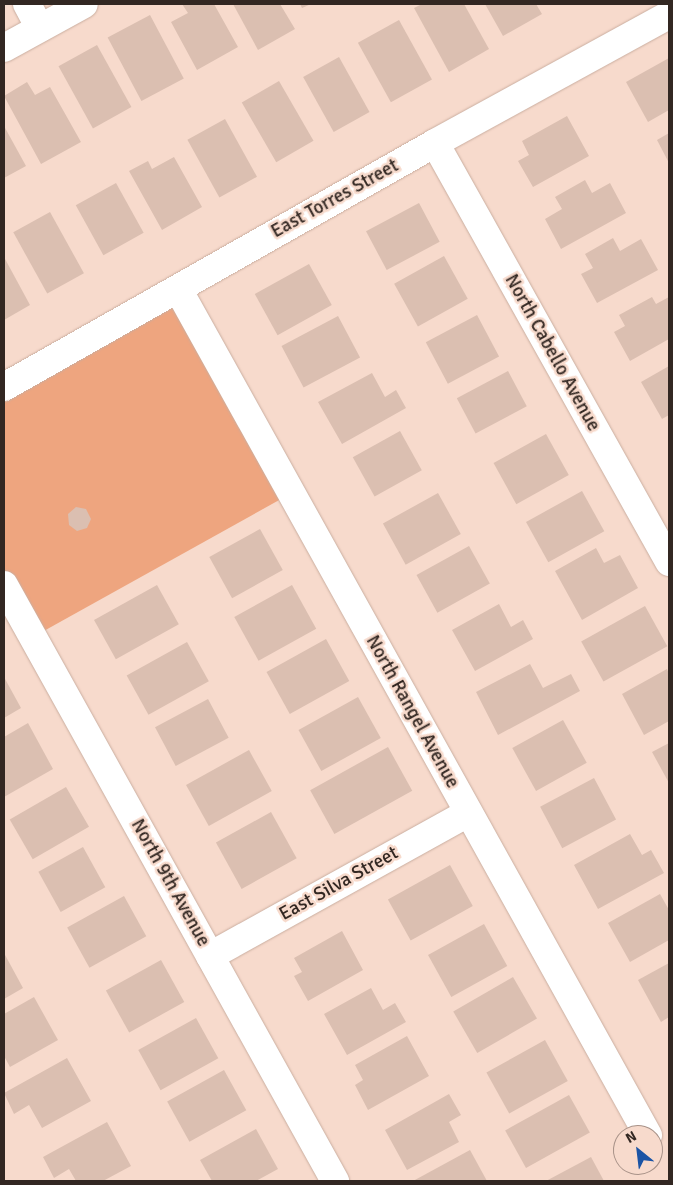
<!DOCTYPE html>
<html>
<head>
<meta charset="utf-8">
<style>
  body { margin:0 }
  #map { position:relative; width:673px; height:1185px; overflow:hidden; background:#f7dacc; font-family:Signika,sans-serif }
  div>[style] { position:absolute }
  [style*='--x'] { left:calc(var(--x)*1px); top:calc(var(--y)*1px); width:calc(var(--w)*1px); rotate:calc(var(--a)*1deg) }
  .green>* { inset:0; background:#eea57f }
  .building>* { inset:0; background:#dbbfb1; transform-origin:0 0 }
  .roads { filter:drop-shadow(0 0 1px #caaea0) drop-shadow(0 0 1px #caaea0) }
  .minor>* { height:28px; margin:-14px; padding:0 14px; transform-origin:14px; border-radius:14px; background:#fff }
  span { translate:-50% -50%; white-space:nowrap; text-align:center; line-height:1.15; -webkit-text-stroke:5px #f7dacc; paint-order:stroke }
  .street-label { font-size:19px; color:#322722 }
  .frame { position:absolute; inset:0; border:5px solid #322722; pointer-events:none }
  .north { position:absolute; left:613px; top:1125px; width:50px; height:50px; box-sizing:border-box; background:#f7dacc; border:1px solid #a89288; border-radius:50%; rotate:331deg; font-size:14px; font-weight:700; line-height:20px; text-align:center; color:#322722 }
  .north::after { content:''; display:block; margin:auto; width:18px; height:22px; background:#1b54a5; clip-path:polygon(50% 0,100% 100%,50% 72%,0 100%) }
</style>
</head>
<body>
<div id="map">
  <div class="green">
    <div style="clip-path:polygon(178px 289px,290px 494px,33px 637px,4px 585px,4px 387px)"></div>
  </div>
  <div class="building">
    <div style="clip-path:polygon(182px 4px,214px 4px,238px 47px,197px 70px,171px 22px,188px 13px)"></div>
    <div style="clip-path:polygon(233px 4px,280px 4px,295px 29px,258px 50px)"></div>
    <div style="clip-path:polygon(300px 4px,311px 4px,302px 8px)"></div>
    <div style="clip-path:polygon(422px 4px,464px 4px,489px 49px,449px 72px,414px 8px)"></div>
    <div style="clip-path:polygon(485px 4px,536px 4px,542px 14px,503px 36px)"></div>
    <div style="left:150px;top:15px;width:72px;height:48px;rotate:62deg"></div>
    <div style="left:399px;top:20px;width:68px;height:47px;rotate:61deg"></div>
    <div style="left:97px;top:45px;width:71px;height:44px;rotate:61deg"></div>
    <div style="left:339px;top:57px;width:63px;height:41px;rotate:61deg"></div>
    <div style="clip-path:polygon(669px 58px,669px 110px,648px 122px,626px 82px)"></div>
    <div style="left:279px;top:81px;width:69px;height:43px;rotate:60deg"></div>
    <div style="clip-path:polygon(27px 82px,35px 95px,50px 87px,81px 142px,41px 164px,4px 96px)"></div>
    <div style="clip-path:polygon(567px 116px,589px 156px,533px 187px,518px 161px,529px 155px,522px 141px)"></div>
    <div style="left:225px;top:119px;width:66px;height:43px;rotate:61deg"></div>
    <div style="clip-path:polygon(4px 126px,26px 166px,4px 178px)"></div>
    <div style="clip-path:polygon(669px 133px,669px 163px,657px 140px)"></div>
    <div style="clip-path:polygon(174px 157px,202px 207px,162px 230px,129px 171px,148px 161px,152px 169px)"></div>
    <div style="clip-path:polygon(585px 180px,592px 193px,610px 183px,626px 213px,561px 249px,545px 219px,562px 209px,555px 197px)"></div>
    <div style="left:116px;top:183px;width:57px;height:46px;rotate:61deg"></div>
    <div style="left:419px;top:203px;width:44px;height:60px;rotate:62deg"></div>
    <div style="left:50px;top:212px;width:70px;height:42px;rotate:61deg"></div>
    <div style="clip-path:polygon(613px 238px,620px 251px,641px 239px,658px 270px,597px 303px,581px 274px,593px 268px,585px 254px)"></div>
    <div style="left:444px;top:256px;width:49px;height:57px;rotate:61deg"></div>
    <div style="clip-path:polygon(4px 257px,30px 305px,4px 320px)"></div>
    <div style="left:309px;top:264px;width:47px;height:62px;rotate:61deg"></div>
    <div style="clip-path:polygon(652px 297px,656px 304px,669px 297px,669px 339px,630px 361px,614px 332px,625px 326px,619px 315px)"></div>
    <div style="left:477px;top:315px;width:47px;height:58px;rotate:62deg"></div>
    <div style="left:338px;top:316px;width:47px;height:64px;rotate:62deg"></div>
    <div style="clip-path:polygon(669px 366px,669px 415px,662px 419px,641px 382px)"></div>
    <div style="left:508px;top:371px;width:40px;height:58px;rotate:62deg"></div>
    <div style="clip-path:polygon(372px 373px,385px 397px,396px 390px,406px 408px,342px 444px,318px 402px)"></div>
    <div style="left:400px;top:431px;width:45px;height:54px;rotate:61deg"></div>
    <div style="left:546px;top:434px;width:47px;height:60px;rotate:61deg"></div>
    <div style="left:582px;top:491px;width:46px;height:64px;rotate:61deg"></div>
    <div style="left:438px;top:493px;width:47px;height:63px;rotate:61deg"></div>
    <div style="clip-path:polygon(76px 507px,86px 509px,91px 519px,87px 528px,77px 531px,69px 525px,68px 514px)"></div>
    <div style="left:260px;top:529px;width:47px;height:58px;rotate:61deg"></div>
    <div style="left:469px;top:546px;width:43px;height:60px;rotate:61deg"></div>
    <div style="clip-path:polygon(596px 548px,604px 563px,620px 555px,638px 588px,582px 620px,555px 571px)"></div>
    <div style="left:157px;top:585px;width:45px;height:72px;rotate:61deg"></div>
    <div style="left:292px;top:585px;width:50px;height:66px;rotate:61deg"></div>
    <div style="clip-path:polygon(499px 604px,511px 627px,523px 620px,533px 639px,475px 671px,452px 630px)"></div>
    <div style="left:645px;top:606px;width:46px;height:73px;rotate:61deg"></div>
    <div style="left:326px;top:639px;width:48px;height:68px;rotate:61deg"></div>
    <div style="left:187px;top:642px;width:45px;height:69px;rotate:61deg"></div>
    <div style="clip-path:polygon(530px 664px,543px 688px,571px 674px,580px 691px,498px 735px,476px 692px)"></div>
    <div style="clip-path:polygon(667px 669px,669px 674px,669px 721px,644px 735px,622px 694px)"></div>
    <div style="clip-path:polygon(4px 677px,21px 708px,4px 718px)"></div>
    <div style="left:358px;top:697px;width:47px;height:68px;rotate:61deg"></div>
    <div style="left:208px;top:699px;width:44px;height:60px;rotate:62deg"></div>
    <div style="left:563px;top:720px;width:49px;height:58px;rotate:61deg"></div>
    <div style="clip-path:polygon(28px 723px,53px 769px,4px 797px,4px 737px)"></div>
    <div style="clip-path:polygon(669px 743px,669px 783px,652px 752px)"></div>
    <div style="left:388px;top:747px;width:50px;height:89px;rotate:61deg"></div>
    <div style="left:249px;top:750px;width:47px;height:72px;rotate:61deg"></div>
    <div style="left:594px;top:778px;width:47px;height:61px;rotate:62deg"></div>
    <div style="left:66px;top:787px;width:46px;height:65px;rotate:60deg"></div>
    <div style="left:271px;top:812px;width:53px;height:63px;rotate:61deg"></div>
    <div style="clip-path:polygon(630px 834px,642px 855px,651px 850px,664px 873px,598px 909px,574px 865px)"></div>
    <div style="left:83px;top:847px;width:46px;height:51px;rotate:61deg"></div>
    <div style="left:450px;top:865px;width:47px;height:71px;rotate:61deg"></div>
    <div style="clip-path:polygon(660px 894px,669px 910px,669px 940px,630px 962px,608px 923px)"></div>
    <div style="left:124px;top:896px;width:46px;height:65px;rotate:61deg"></div>
    <div style="left:484px;top:924px;width:48px;height:64px;rotate:61deg"></div>
    <div style="clip-path:polygon(342px 931px,363px 970px,308px 1001px,294px 976px,302px 972px,294px 958px)"></div>
    <div style="clip-path:polygon(4px 953px,23px 988px,4px 999px)"></div>
    <div style="left:161px;top:960px;width:48px;height:63px;rotate:61deg"></div>
    <div style="clip-path:polygon(669px 963px,669px 1017px,661px 1022px,638px 980px)"></div>
    <div style="left:513px;top:977px;width:48px;height:69px;rotate:60deg"></div>
    <div style="clip-path:polygon(371px 988px,383px 1010px,395px 1003px,406px 1022px,347px 1055px,324px 1014px)"></div>
    <div style="clip-path:polygon(34px 997px,58px 1040px,10px 1067px,4px 1056px,4px 1014px)"></div>
    <div style="left:196px;top:1018px;width:46px;height:66px;rotate:61deg"></div>
    <div style="clip-path:polygon(407px 1036px,429px 1076px,368px 1110px,355px 1085px,363px 1080px,355px 1065px)"></div>
    <div style="left:545px;top:1040px;width:47px;height:67px;rotate:61deg"></div>
    <div style="clip-path:polygon(67px 1058px,91px 1101px,42px 1128px,29px 1105px,14px 1114px,4px 1093px)"></div>
    <div style="left:224px;top:1070px;width:46px;height:65px;rotate:61deg"></div>
    <div style="clip-path:polygon(449px 1094px,461px 1115px,449px 1122px,459px 1142px,407px 1170px,385px 1130px)"></div>
    <div style="left:569px;top:1095px;width:43px;height:73px;rotate:61deg"></div>
    <div style="clip-path:polygon(107px 1122px,131px 1166px,103px 1181px,76px 1181px,69px 1169px,54px 1178px,43px 1157px)"></div>
    <div style="clip-path:polygon(256px 1129px,278px 1169px,256px 1181px,212px 1181px,200px 1160px)"></div>
    <div style="clip-path:polygon(470px 1150px,487px 1181px,413px 1181px)"></div>
    <div style="clip-path:polygon(591px 1157px,604px 1181px,546px 1181px)"></div>
  </div>
  <div class="roads">
    <div class="minor">
      <div style="--x:27;--y:4;--w:27;--a:62"></div>
      <div style="--x:4;--y:48;--w:91;--a:-28.8"></div>
      <div style="--x:435;--y:143;--w:480;--a:60.8"></div>
      <div style="--x:178;--y:289;--w:968;--a:60.95"></div>
      <div style="--x:4;--y:387;--w:495;--a:-29.5"></div>
      <div style="--x:435;--y:143;--w:267;--a:-28.7"></div>
      <div style="--x:4;--y:585;--w:682;--a:60.95"></div>
      <div style="--x:210;--y:956;--w:295;--a:-29"></div>
    </div>
  </div>
  <div class="street-label">
    <span style="left:335px;top:199px;rotate:-29deg">East Torres Street</span>
    <span style="left:552px;top:353px;rotate:61deg">North Cabello Avenue</span>
    <span style="left:412px;top:712px;rotate:61deg">North Rangel Avenue</span>
    <span style="left:170px;top:883px;rotate:61deg">North 9th Avenue</span>
    <span style="left:339px;top:884px;rotate:-29deg">East Silva Street</span>
  </div>
  <div class="frame"></div>
  <div class="north">N</div>
</div>
</body>
</html>
